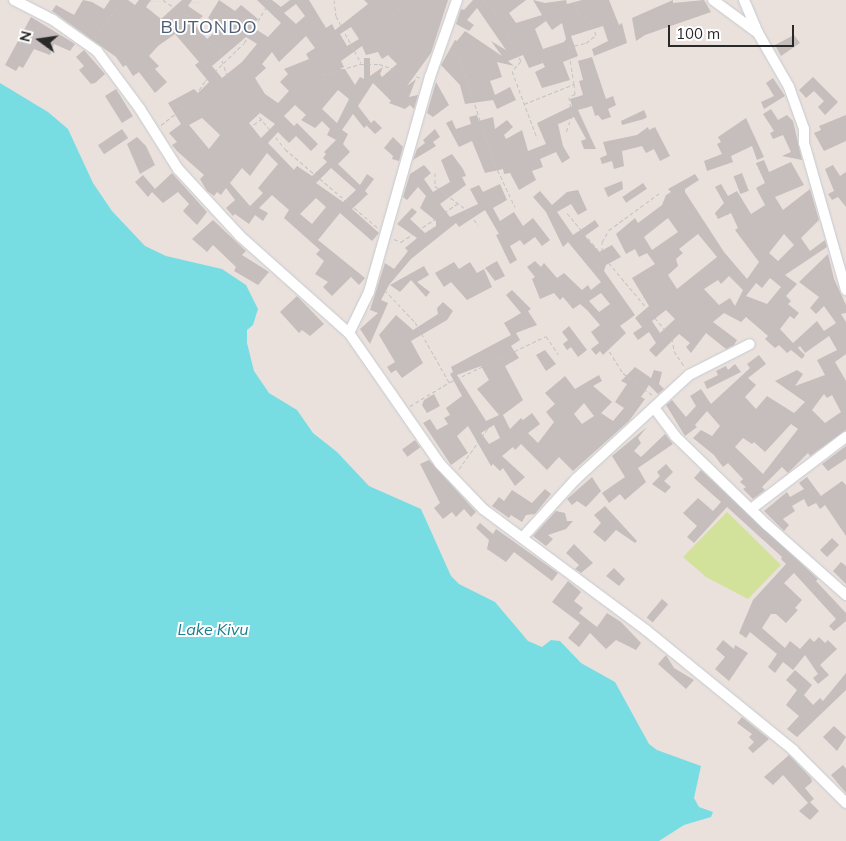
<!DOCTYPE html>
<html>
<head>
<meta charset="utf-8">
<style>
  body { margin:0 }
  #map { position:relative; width:846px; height:841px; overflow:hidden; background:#eae1dc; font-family:Mulish,sans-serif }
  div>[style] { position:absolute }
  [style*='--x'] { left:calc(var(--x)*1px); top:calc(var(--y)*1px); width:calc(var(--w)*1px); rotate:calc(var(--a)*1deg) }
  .pitch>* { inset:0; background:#d3e29a }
  .water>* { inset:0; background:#78dde3 }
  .building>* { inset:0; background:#c6bebc; transform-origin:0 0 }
  .path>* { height:1px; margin-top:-0.5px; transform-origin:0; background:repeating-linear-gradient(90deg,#c3c3c3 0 4px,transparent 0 6.5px) }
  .roads { filter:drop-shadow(0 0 1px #c4cad2) drop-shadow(0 0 1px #c4cad2) }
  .minor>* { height:10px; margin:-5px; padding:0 5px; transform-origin:5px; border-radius:5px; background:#fff }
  span { translate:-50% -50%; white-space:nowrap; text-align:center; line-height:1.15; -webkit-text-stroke:4px #fff; paint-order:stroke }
  .water-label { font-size:16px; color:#197e8d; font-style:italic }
  .quarter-label { font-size:18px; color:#4e5d76; letter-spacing:1px }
  .north { position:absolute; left:15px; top:15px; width:50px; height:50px; -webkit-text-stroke:4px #fff; paint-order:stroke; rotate:284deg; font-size:14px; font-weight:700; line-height:20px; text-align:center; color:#292929 }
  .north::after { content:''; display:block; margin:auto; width:18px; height:22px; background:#292929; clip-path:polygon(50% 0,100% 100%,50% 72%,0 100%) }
  .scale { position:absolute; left:668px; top:25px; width:126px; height:22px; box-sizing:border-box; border:2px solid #292929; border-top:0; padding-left:6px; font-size:15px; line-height:18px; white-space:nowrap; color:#292929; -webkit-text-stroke:4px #fff; paint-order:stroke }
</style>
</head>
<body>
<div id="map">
  <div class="pitch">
    <div style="clip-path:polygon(727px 512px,781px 565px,748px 599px,706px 577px,683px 557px)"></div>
  </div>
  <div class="water">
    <div style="clip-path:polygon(0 83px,48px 112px,68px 129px,93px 183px,112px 211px,145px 246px,166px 256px,222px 269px,246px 285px,258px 309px,253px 325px,247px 330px,247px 343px,254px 371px,269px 393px,297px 410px,313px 433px,337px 452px,369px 486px,421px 509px,451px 576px,459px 584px,495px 602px,528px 641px,542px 647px,551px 640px,560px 641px,581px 663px,615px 682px,649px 744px,657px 750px,701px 766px,694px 798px,699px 807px,713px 812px,711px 817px,684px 825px,659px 841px,0 841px)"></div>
  </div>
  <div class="building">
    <div style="clip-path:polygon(evenodd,83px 0,92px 2px,104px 9px,110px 0,128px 0,135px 5px,139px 0,151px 0,146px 7px,161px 19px,182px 0,192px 0,188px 6px,203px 16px,194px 24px,207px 39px,221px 26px,208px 18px,219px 0,235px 11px,241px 5px,258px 19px,251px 26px,268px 37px,281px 23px,257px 0,272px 0,281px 7px,290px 0,309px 0,326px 28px,332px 24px,335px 30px,368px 4px,364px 0,448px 0,431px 53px,407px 86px,416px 79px,409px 97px,418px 95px,414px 109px,410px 105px,405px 109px,389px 103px,391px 101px,373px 83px,358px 106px,371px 123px,374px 120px,382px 128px,375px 134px,367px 126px,369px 124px,364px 128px,353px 114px,342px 130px,348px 134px,343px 144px,350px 152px,338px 164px,360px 185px,367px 174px,374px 179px,365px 191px,368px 194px,352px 209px,379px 233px,372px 241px,340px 213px,318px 240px,365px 278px,359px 285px,351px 277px,332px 296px,323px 287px,328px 282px,315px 274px,324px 261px,316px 254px,320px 250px,284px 218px,289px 210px,272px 195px,259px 208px,268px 213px,263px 221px,255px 215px,249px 224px,235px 214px,233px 216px,226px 208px,235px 200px,226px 188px,221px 195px,217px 192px,214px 196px,207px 191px,200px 179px,204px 175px,177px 151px,172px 145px,177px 142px,169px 133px,181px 124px,168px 103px,194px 89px,198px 93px,209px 82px,195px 65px,199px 62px,175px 34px,158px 46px,149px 56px,159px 66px,155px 69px,167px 82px,155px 93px,139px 72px,133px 76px,126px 65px,123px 67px,116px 57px,52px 11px,56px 5px,74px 15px,83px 0,296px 4px,305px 16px,296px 24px,284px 13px,296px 4px,83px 0,351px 27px,359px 39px,347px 46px,340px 34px,351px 27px,83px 0,306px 36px,315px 48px,306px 54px,309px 59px,284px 69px,288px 74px,280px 82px,289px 91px,278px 103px,265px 94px,255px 78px,266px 68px,262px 64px,272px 52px,279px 62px,306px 36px,83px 0,246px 37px,257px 44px,242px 62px,222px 78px,212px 66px,246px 37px,83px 0,362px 46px,366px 55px,378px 52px,382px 59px,388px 55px,397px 64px,382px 77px,380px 74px,383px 67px,370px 76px,370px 58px,364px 58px,364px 79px,360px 77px,355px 85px,345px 69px,340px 69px,344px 67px,341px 61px,362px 46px,83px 0,338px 90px,349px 99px,337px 123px,322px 109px,338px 90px,83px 0,295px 105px,306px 115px,301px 120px,315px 128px,322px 121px,330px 129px,327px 135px,336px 140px,324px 152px,326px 154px,323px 158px,327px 162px,312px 176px,297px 166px,294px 170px,268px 143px,278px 132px,289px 143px,296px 136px,311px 151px,318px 144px,297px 123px,294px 126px,284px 116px,295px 105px,83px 0,260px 113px,275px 124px,261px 138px,249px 123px,260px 113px,83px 0,202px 118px,220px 135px,209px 149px,189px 125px,202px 118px,83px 0,267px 153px,278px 164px,258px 188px,263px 193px,250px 206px,230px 183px,242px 168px,250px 176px,267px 153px,83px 0,331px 168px,356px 190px,343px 202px,316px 183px,331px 168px,83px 0,316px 198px,326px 207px,312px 224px,300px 214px,316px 198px)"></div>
    <div style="clip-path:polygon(evenodd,473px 0,526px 0,509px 13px,516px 23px,542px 15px,533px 0,545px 3px,566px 0,567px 4px,582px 0,609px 0,619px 25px,622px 23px,627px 43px,594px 56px,592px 49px,608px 41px,603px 26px,571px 36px,578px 56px,563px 62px,570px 80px,542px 88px,535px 72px,545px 67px,543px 63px,529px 68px,523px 55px,508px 61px,514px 66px,497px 62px,502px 77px,490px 81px,495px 95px,510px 87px,516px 100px,497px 109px,493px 100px,465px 104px,460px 85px,441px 65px,455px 40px,457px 41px,465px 31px,502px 56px,491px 41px,506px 50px,477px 8px,467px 20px,474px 25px,469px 31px,456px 24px,461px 9px,464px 10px,473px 0,546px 21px,552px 30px,562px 23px,566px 39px,564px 42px,543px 49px,535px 29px,546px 21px)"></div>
    <div style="clip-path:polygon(673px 0,673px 3px,704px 0,711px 12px,645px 35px,636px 41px,632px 18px)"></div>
    <div style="clip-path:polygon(31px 17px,75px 44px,70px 51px,54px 44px,50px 55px,34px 49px,23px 68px,19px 66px,16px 71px,5px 65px)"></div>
    <div style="clip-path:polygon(794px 35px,800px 43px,781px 56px,775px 45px)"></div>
    <div style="clip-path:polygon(84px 50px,105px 74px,95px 83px,91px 84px,79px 70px,84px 66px,76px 57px)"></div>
    <div style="clip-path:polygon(592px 57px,606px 99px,613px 96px,616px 105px,608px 109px,611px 117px,602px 120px,598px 115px,595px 116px,592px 106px,578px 110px,596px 149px,584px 149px,581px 141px,586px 139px,574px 117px,561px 123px,558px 124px,563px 146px,570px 158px,562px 163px,556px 152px,540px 159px,543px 167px,532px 171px,536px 180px,519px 190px,510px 173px,504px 174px,503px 169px,485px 173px,472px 141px,459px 147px,446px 123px,452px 120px,456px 129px,471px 124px,469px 117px,477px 115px,479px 121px,493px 117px,495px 129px,507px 120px,513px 127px,504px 135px,506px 139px,522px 130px,528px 151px,546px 144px,537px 123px,572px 106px,570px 99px,583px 95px,579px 81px,583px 80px,578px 61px)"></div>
    <div style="clip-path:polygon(813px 77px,838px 102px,825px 115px,818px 107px,824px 101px,814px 91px,806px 98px,799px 90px)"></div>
    <div style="clip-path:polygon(773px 78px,785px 96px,764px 109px,761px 102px,774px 96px,766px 83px)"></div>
    <div style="clip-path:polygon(436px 82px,449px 105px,433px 117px,427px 113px)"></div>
    <div style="left:116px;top:89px;width:32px;height:13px;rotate:58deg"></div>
    <div style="clip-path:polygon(771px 109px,778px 120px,787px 115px,793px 121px,802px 160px,782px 156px,791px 152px,783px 135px,773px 139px,770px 133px,774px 131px,763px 114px)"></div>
    <div style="clip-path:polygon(644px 110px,647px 117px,644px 119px,622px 125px,621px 121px)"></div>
    <div style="clip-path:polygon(846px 115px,846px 141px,824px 151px,814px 133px,821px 130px,819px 126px)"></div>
    <div style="clip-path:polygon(746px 118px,764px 157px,757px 160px,752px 146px,731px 156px,733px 162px,707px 171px,704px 161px,722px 154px,717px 144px,721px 142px,718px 137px)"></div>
    <div style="clip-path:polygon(648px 127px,649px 130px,655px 127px,670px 156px,660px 161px,654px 149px,646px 153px,642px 146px,622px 151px,624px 166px,614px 169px,612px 161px,602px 164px,600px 158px,607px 155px,603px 142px,637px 135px)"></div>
    <div style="left:122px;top:129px;width:11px;height:29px;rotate:56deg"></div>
    <div style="clip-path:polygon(435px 129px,440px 137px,433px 142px,436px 146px,413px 160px,417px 149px,425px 143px,423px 140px)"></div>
    <div style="clip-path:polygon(137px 137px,146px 146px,155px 165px,140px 174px,127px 144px)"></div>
    <div style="clip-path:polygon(393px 137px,403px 147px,399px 161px,392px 159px,393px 156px,384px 148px)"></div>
    <div style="clip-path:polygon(452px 154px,463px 169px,466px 176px,462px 177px,466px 185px,440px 204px,450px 217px,478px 204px,470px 189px,479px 185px,483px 192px,500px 184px,507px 200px,493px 208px,500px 221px,514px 212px,523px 226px,533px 218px,550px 240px,542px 246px,535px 237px,524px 245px,520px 240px,510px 246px,517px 260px,510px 264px,496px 235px,499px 234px,485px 210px,459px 227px,456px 223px,411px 259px,389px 285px,381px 300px,388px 303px,370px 344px,360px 329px,378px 313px,370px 310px,384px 266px,385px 263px,394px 269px,408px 251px,405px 248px,417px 238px,397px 224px,412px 208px,417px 212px,410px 219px,425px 233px,436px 226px,436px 221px,420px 208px,426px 196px,418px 187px,407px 200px,403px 197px,410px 174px,424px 165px,431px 173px,424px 179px,433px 192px,450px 182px,441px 160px)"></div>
    <div style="clip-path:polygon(evenodd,764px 160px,769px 172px,791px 162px,804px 185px,775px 197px,783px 210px,810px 189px,819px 220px,801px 238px,810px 251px,825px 240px,827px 247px,785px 275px,797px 284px,786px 296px,791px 301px,788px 304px,799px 313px,794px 319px,790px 316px,780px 329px,793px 343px,817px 321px,824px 331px,836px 323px,824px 306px,816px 314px,810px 308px,819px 297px,799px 282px,828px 254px,834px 279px,846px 305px,846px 313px,841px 314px,846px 322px,846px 354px,835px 362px,846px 381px,846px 430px,810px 456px,808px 453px,788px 473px,782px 467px,762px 487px,765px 490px,753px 499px,743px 489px,746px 487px,740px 482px,743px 479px,728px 463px,723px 467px,714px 455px,693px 438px,701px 430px,712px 436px,720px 426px,707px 411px,695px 425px,697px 427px,685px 436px,666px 405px,672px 400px,686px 417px,696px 406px,690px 396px,701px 389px,711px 404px,750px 368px,747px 364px,759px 355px,766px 364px,748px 378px,756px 385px,745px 397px,756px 409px,767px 396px,794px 413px,805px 402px,775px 381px,797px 370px,803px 374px,795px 386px,825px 375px,817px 360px,837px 350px,829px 336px,805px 353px,800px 346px,798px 348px,805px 355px,802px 359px,791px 350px,787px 353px,779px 345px,775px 348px,765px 339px,768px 336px,746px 317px,741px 322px,724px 313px,713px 322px,737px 340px,734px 345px,726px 349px,706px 333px,691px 353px,686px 347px,690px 343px,679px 334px,656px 357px,649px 350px,656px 343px,649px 332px,638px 340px,633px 333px,642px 327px,635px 318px,649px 306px,632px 278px,655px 264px,647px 253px,639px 257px,635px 249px,626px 254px,616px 234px,635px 218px,638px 223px,662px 205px,666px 195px,671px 192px,668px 189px,695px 174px,699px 180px,685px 189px,685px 192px,724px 252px,747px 279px,759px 262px,735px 230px,738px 228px,731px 213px,718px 219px,715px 213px,724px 203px,715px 187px,721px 184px,728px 196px,737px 191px,751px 214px,765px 205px,756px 188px,765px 183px,756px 163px,764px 160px,668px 218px,678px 232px,652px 250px,644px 237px,668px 218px,764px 160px,698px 234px,717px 257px,677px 289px,668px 275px,678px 266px,676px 259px,683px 253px,679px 249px,698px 234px,764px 160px,784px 234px,794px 245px,778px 261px,769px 253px,784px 234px,764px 160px,729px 276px,743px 290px,735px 306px,730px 298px,719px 305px,704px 289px,718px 280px,721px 284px,729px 276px,764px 160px,770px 278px,781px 287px,767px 304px,746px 296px,756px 283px,762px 288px,770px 278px,764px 160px,666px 310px,675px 319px,660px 333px,652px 321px,666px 310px,764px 160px,824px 394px,827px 398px,832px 395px,841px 412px,825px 423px,812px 410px,824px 394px,764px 160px,791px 424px,798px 429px,763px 474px,735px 447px,743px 438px,752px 444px,754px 442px,765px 452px,791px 424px)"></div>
    <div style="clip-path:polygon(833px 165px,840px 176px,846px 172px,846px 207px,838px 197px,832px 200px,828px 194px,834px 191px,825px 169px)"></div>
    <div style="clip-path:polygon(172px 173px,207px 212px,197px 225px,183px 211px,189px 204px,178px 192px,163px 203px,152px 192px,148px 197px,135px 182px,143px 175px,155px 189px)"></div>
    <div style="left:742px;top:173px;width:19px;height:9px;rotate:69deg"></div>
    <div style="clip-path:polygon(622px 181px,623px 189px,608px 197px,604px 188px)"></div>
    <div style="left:643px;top:183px;width:7px;height:25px;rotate:56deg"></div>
    <div style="clip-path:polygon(evenodd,578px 190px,587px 210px,578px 215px,571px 204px,557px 212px,573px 235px,595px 220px,599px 226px,585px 236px,599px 252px,612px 245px,621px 257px,606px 265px,604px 271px,635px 315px,620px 326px,626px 333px,603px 355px,600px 351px,596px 355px,591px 349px,599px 343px,591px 332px,600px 325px,587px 310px,580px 304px,573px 309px,563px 297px,560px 300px,554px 293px,540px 299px,532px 279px,535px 277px,527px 267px,535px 261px,541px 267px,544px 263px,557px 278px,564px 273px,582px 290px,588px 285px,591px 290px,601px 282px,568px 242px,563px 247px,546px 212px,533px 197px,540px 191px,552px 205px,567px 192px,578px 190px,601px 293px,610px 304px,599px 312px,589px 301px,601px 293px)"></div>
    <div style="clip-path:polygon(213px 220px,246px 251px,242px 255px,269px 272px,258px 285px,234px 271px,236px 267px,213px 245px,207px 252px,192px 239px)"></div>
    <div style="clip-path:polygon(497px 261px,505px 276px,495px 281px,485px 268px)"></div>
    <div style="clip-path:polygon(454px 262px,459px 269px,470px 262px,477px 273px,484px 269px,492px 287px,467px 300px,451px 282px,444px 287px,435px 273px)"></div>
    <div style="clip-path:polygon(424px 266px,429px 275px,417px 282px,430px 292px,426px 297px,411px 280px,400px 292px,390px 285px)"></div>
    <div style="clip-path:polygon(evenodd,512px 290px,531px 309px,528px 311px,537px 325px,516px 333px,520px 340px,511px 346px,519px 358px,505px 366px,523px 400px,503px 415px,510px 429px,521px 418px,523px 420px,532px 413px,540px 424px,528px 433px,538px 443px,554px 422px,546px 412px,555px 404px,545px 393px,565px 376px,575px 389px,599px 375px,602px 381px,593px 386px,612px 402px,601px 413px,613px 421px,624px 408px,615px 402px,627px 384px,621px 381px,635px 367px,651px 378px,654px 370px,662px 372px,659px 384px,664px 389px,658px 394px,649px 385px,641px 397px,645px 399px,629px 421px,573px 471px,559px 457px,547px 470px,521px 444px,515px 450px,513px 447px,502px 456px,525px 477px,515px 486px,503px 468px,500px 471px,493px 464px,491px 466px,468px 426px,457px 436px,468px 453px,451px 465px,423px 423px,430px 419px,437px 430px,448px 424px,444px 418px,450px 415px,446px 408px,462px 396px,450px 374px,453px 372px,451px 367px,511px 335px,504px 323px,521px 313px,506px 295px,512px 290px,481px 366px,489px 380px,477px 389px,499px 415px,486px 421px,457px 375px,481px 366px,512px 290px,584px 403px,594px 416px,582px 424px,574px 414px,584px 403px,512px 290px,494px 425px,500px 438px,489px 444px,481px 433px,494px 425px)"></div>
    <div style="clip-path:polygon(297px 296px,324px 324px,310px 336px,302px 330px,299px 333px,280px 312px)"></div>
    <div style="clip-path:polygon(443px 302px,453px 311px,447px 320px,411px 341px,423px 363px,402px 378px,396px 370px,391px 373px,387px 367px,395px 362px,379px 335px,396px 315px,413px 330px,438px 314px,437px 308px)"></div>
    <div style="clip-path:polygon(569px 326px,587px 350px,578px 357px,571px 347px,567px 350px,563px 344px,568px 340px,562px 332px)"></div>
    <div style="clip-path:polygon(545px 350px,556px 364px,546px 371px,536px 355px)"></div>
    <div style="clip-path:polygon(735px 364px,741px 372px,707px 389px,704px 382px,718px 375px,716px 371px,726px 366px,728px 370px)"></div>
    <div style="clip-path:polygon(434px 394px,440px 406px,427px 413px,422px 405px,424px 400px)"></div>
    <div style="clip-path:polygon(647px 427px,638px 438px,641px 443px,634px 451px,641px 457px,665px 434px,673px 444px,638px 468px,646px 482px,625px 500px,620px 494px,609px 503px,602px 493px,625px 477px,612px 456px)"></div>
    <div style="left:415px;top:440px;width:9px;height:16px;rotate:54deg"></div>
    <div style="clip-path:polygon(846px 446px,846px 459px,828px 471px,822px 464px)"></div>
    <div style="clip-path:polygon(429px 460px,476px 512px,471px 517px,464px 509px,456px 517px,452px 512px,443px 519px,434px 508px,440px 503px,420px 464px)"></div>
    <div style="clip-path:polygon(666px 464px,673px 472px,664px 481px,671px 487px,665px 493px,652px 484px,660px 476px,662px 479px,657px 472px)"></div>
    <div style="clip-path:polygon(701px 470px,818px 579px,816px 581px,846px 613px,846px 621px,834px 631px,829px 626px,836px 619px,794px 573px,784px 583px,802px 600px,795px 608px,798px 610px,786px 623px,776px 614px,771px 614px,762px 628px,785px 648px,790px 641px,800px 649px,810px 638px,814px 642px,819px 637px,825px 643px,828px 640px,837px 649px,820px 665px,829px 675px,818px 684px,813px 678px,818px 674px,805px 655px,793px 670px,783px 662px,775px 673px,768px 667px,777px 654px,750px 632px,746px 638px,739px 633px,753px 600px,786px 564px,781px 559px,782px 557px,727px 507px,694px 543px,687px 537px,697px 526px,683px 513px,698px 498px,713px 511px,721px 502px,694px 478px)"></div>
    <div style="clip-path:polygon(592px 477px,601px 491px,586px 507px,577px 501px,572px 505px,567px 499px)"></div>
    <div style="clip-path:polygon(807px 477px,821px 496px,842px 481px,846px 485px,846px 536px,825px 505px,820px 509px,816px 503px,808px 507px,804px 499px,792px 506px,795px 511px,783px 519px,789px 525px,784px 531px,764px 511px,787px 492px,790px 497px,804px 489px,799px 483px)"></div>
    <div style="clip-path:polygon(545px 489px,551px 494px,535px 514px,526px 515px,522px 522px,511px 515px,509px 518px,492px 506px,499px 497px,504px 501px,512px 490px,532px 503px)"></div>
    <div style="clip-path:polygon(605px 506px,637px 541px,635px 543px,616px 530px,605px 542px,593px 532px,601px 523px,594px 515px)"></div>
    <div style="clip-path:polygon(556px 511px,565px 513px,567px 521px,573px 521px,566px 529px,548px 535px,553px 539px,546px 546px,533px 536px)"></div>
    <div style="clip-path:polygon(480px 523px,493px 534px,496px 529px,558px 573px,552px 581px,514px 552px,506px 562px,487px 549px,489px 540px,476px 528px)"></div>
    <div style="left:832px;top:538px;width:10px;height:17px;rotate:45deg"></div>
    <div style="clip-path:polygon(574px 544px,593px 563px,581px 573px,575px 569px,579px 565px,566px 553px)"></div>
    <div style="clip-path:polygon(841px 562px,846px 566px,846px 584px,833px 571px)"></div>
    <div style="clip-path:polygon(614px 568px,625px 579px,619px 586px,606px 576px)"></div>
    <div style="clip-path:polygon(568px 581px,581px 592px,574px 601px,583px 608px,579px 613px,597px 627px,607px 613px,621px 622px,641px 643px,636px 650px,616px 640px,606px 649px,590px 633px,579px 647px,568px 638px,580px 623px,552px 602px)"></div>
    <div style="left:662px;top:599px;width:8px;height:24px;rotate:40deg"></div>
    <div style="clip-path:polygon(723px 640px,734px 649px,735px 645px,748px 653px,729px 681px,715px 669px,725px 657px,716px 649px)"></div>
    <div style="clip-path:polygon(666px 655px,674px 668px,694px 680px,686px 689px,658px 664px)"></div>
    <div style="clip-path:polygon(795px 670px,812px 685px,804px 695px,813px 705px,820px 698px,823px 701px,846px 673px,846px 690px,797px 737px,787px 729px,799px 716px,786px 705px,797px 690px,786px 680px)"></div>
    <div style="clip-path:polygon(742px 717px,769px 739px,753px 753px,748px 748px,754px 742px,749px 737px,752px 734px,737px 723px)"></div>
    <div style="clip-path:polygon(834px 726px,846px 737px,837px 751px,823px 737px)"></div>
    <div style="clip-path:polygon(789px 755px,811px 778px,812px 782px,805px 788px,814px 799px,810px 802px,819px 811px,810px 820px,799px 811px,808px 803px,783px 775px,773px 785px,764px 777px)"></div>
    <div style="clip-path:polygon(843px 765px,846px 769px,846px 793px,831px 775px)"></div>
  </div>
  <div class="path">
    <div style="--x:163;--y:0;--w:46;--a:32.7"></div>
    <div style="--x:202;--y:25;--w:18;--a:71"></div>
    <div style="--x:208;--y:42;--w:17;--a:45"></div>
    <div style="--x:220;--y:54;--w:23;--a:72"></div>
    <div style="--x:227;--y:76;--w:93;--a:51.5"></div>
    <div style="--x:285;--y:149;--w:121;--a:40.3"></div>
    <div style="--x:334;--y:0;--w:16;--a:83"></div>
    <div style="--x:336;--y:16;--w:53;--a:62"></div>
    <div style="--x:482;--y:0;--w:17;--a:45"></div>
    <div style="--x:494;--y:12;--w:56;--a:61.1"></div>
    <div style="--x:521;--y:61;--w:13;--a:132"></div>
    <div style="--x:512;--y:71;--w:72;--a:69.5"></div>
    <div style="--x:505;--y:1;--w:1;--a:-45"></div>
    <div style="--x:393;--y:15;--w:21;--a:-47"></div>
    <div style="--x:95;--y:37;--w:46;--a:-53.9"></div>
    <div style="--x:449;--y:51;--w:11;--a:22"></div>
    <div style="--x:459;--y:55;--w:108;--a:72.2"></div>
    <div style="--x:492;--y:158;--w:54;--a:64.9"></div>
    <div style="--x:322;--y:75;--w:41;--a:-15.8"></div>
    <div style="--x:361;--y:64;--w:18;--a:0"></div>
    <div style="--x:379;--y:64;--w:44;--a:18.4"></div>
    <div style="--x:574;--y:84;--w:37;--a:-99"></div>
    <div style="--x:568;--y:47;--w:18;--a:-13"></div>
    <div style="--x:586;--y:43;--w:13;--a:-39"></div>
    <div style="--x:596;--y:35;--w:14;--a:-111"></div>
    <div style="--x:591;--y:22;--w:17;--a:-144"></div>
    <div style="--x:577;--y:12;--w:12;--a:-99"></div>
    <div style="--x:524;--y:104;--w:54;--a:-21.8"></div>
    <div style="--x:574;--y:84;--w:10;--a:84"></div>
    <div style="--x:575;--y:94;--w:7;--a:153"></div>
    <div style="--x:569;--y:97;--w:18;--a:81"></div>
    <div style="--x:572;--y:115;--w:18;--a:109"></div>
    <div style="--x:161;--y:125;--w:39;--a:-38"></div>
    <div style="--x:192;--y:101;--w:24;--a:-57"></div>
    <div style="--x:205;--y:81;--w:54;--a:-44.3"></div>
    <div style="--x:244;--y:43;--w:51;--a:-57.9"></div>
    <div style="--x:238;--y:136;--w:29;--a:-36"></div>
    <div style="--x:435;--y:173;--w:13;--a:90"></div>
    <div style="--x:435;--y:186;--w:39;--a:37"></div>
    <div style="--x:466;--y:209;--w:20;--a:53"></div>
    <div style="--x:567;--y:213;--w:163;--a:50"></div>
    <div style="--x:672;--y:338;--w:13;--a:81"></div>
    <div style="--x:674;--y:351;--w:18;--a:56"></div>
    <div style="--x:394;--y:239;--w:8;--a:23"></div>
    <div style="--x:401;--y:242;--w:68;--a:-34.2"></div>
    <div style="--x:602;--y:251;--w:9;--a:-90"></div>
    <div style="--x:602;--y:242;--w:14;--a:-60"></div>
    <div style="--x:609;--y:230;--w:64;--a:-36.2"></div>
    <div style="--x:380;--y:285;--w:51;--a:46.6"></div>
    <div style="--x:415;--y:322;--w:69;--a:60.5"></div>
    <div style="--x:606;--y:346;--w:32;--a:58"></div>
    <div style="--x:623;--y:373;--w:39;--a:37"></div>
    <div style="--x:410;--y:406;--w:47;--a:-31"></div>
    <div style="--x:450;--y:382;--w:106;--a:-25.6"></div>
    <div style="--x:546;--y:336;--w:22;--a:56"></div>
    <div style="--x:459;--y:469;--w:50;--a:-54.7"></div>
  </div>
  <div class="roads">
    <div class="minor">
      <div style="--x:14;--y:0;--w:44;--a:27.1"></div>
      <div style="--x:53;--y:20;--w:54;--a:35.2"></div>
      <div style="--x:97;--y:51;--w:72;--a:53.4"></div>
      <div style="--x:140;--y:109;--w:71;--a:57.7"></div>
      <div style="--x:178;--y:169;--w:91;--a:47.2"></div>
      <div style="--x:240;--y:236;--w:146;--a:41.7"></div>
      <div style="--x:349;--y:333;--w:160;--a:55.2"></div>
      <div style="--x:440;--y:464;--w:62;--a:46.3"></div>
      <div style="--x:483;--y:509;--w:203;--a:36.6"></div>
      <div style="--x:646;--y:630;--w:190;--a:39.2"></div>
      <div style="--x:793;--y:750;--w:75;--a:45"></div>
      <div style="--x:713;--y:0;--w:56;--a:36.3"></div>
      <div style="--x:744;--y:0;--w:36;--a:67"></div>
      <div style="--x:758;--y:33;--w:62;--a:60.1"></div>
      <div style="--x:789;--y:87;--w:45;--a:70.3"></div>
      <div style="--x:804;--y:129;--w:14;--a:90"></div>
      <div style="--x:804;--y:143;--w:153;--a:74.1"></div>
      <div style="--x:349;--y:333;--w:46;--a:-64"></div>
      <div style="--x:369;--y:292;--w:223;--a:-74.2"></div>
      <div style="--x:430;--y:77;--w:82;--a:-70.7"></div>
      <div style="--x:655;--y:409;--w:34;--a:53"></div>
      <div style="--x:675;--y:436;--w:128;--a:44.1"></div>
      <div style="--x:767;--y:525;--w:106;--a:41.5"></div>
      <div style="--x:751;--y:509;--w:119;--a:-37.2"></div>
      <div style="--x:523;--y:537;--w:79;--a:-47.6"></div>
      <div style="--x:576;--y:479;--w:154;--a:-42.6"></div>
      <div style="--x:689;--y:375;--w:68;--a:-26.9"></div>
    </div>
  </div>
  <div class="water-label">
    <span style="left:213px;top:629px">Lake Kivu</span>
  </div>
  <div class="quarter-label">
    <span style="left:209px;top:27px">BUTONDO</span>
  </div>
  <div class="north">N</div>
  <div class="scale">100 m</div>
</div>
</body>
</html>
